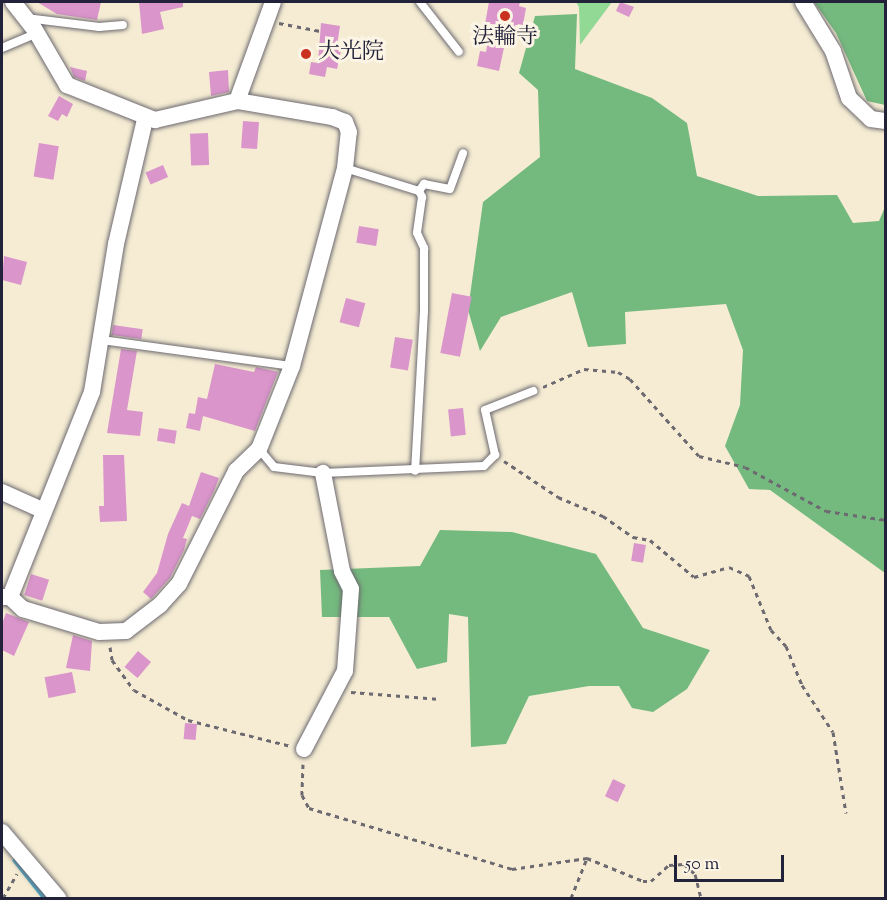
<!DOCTYPE html>
<html>
<head>
<meta charset="utf-8">
<style>
  body { margin:0 }
  #map { position:relative; width:887px; height:900px; overflow:hidden; background:#f5ecd3; font-family:"Sorts Mill Goudy","Noto Serif JP",serif }
  div>[style] { position:absolute }
  [style*='--x'] { left:calc(var(--x)*1px); top:calc(var(--y)*1px); width:calc(var(--w)*1px); rotate:calc(var(--a)*1deg) }
  .green>* { inset:0; background:#91d994 }
  .forest>* { inset:0; background:#74b97e }
  .stream>* { height:4.5px; margin:-2.25px; padding:0 2.25px; transform-origin:2.25px; border-radius:2.25px; background:#48a8c7 }
  .building>* { inset:0; background:#da95cb; transform-origin:0 0 }
  .path>* { height:3px; margin-top:-1.5px; transform-origin:0; background:repeating-linear-gradient(90deg,#6c6970 0 4.5px,transparent 0 9px) }
  .roads { filter:drop-shadow(0 0 2px #6c6970) drop-shadow(0 0 2px #6c6970) }
  .lane>* { height:8px; margin:-4px; padding:0 4px; transform-origin:4px; border-radius:4px; background:#fff }
  .street>* { height:16px; margin:-8px; padding:0 8px; transform-origin:8px; border-radius:8px; background:#fff }
  .dots>* { width:16px; height:16px; translate:-50% -50%; box-sizing:border-box; border:3px solid #fcf5e5; border-radius:50% }
  span { translate:-50% -50%; white-space:nowrap; text-align:center; line-height:1.15; -webkit-text-stroke:6px #fcf5e5; paint-order:stroke }
  .poi-label { font-size:22px; color:#22223b }
  .left { translate:0 -50%; text-align:left }
  .frame { position:absolute; inset:0; border:3px solid #22223b; pointer-events:none }
  .scale { position:absolute; left:674px; top:855px; width:110px; height:27px; box-sizing:border-box; border:3px solid #22223b; border-top:0; padding-left:8px; font-size:18px; line-height:21px; white-space:nowrap; color:#22223b; -webkit-text-stroke:4px #fcf5e5; paint-order:stroke }
</style>
</head>
<body>
<div id="map">
  <div class="green">
    <div style="clip-path:polygon(576px 2px,612px 2px,580px 45px,579px 7px)"></div>
  </div>
  <div class="forest">
    <div style="clip-path:polygon(814px 2px,885px 2px,885px 105px,867px 101px,836px 33px)"></div>
    <div style="clip-path:polygon(577px 14px,575px 69px,652px 98px,687px 123px,697px 176px,758px 196px,837px 195px,853px 223px,879px 221px,885px 207px,885px 573px,770px 490px,749px 489px,725px 446px,740px 405px,743px 350px,726px 304px,625px 312px,626px 344px,588px 347px,572px 292px,501px 317px,480px 351px,468px 310px,483px 202px,540px 157px,538px 90px,519px 73px,535px 16px)"></div>
    <div style="clip-path:polygon(440px 530px,512px 532px,596px 554px,643px 628px,710px 650px,687px 689px,653px 712px,632px 708px,619px 686px,589px 686px,529px 696px,506px 744px,471px 747px,468px 617px,449px 614px,447px 662px,417px 669px,389px 617px,322px 617px,320px 570px,420px 566px)"></div>
  </div>
  <div class="stream">
    <div style="--x:15;--y:860;--w:48;--a:51.7"></div>
  </div>
  <div class="building">
    <div style="clip-path:polygon(37px 2px,101px 2px,97px 20px,57px 14px)"></div>
    <div style="clip-path:polygon(139px 2px,183px 2px,183px 7px,160px 12px,164px 29px,142px 34px)"></div>
    <div style="clip-path:polygon(489px 2px,520px 2px,519px 6px,526px 8px,523px 25px,518px 24px,516px 31px,508px 29px,499px 71px,477px 66px,480px 51px,486px 52px,491px 25px,485px 24px)"></div>
    <div style="clip-path:polygon(620px 2px,634px 7px,629px 17px,616px 11px)"></div>
    <div style="clip-path:polygon(321px 23px,340px 26px,337px 45px,342px 46px,337px 69px,327px 67px,325px 77px,309px 74px,311px 62px,318px 63px)"></div>
    <div style="clip-path:polygon(70px 67px,87px 71px,85px 81px,74px 77px)"></div>
    <div style="clip-path:polygon(228px 70px,229px 92px,211px 96px,209px 72px)"></div>
    <div style="clip-path:polygon(59px 96px,73px 104px,67px 117px,62px 114px,58px 121px,48px 116px)"></div>
    <div style="left:243px;top:121px;width:16px;height:27px;rotate:4deg"></div>
    <div style="left:208px;top:133px;width:32px;height:18px;rotate:88deg"></div>
    <div style="left:39px;top:143px;width:20px;height:34px;rotate:9deg"></div>
    <div style="left:163px;top:165px;width:13px;height:19px;rotate:67deg"></div>
    <div style="left:359px;top:226px;width:20px;height:17px;rotate:9deg"></div>
    <div style="clip-path:polygon(4px 256px,27px 262px,21px 285px,2px 280px)"></div>
    <div style="left:452px;top:293px;width:20px;height:61px;rotate:11deg"></div>
    <div style="left:346px;top:298px;width:20px;height:25px;rotate:15deg"></div>
    <div style="left:113px;top:325px;width:30px;height:10px;rotate:8deg"></div>
    <div style="left:395px;top:337px;width:18px;height:31px;rotate:9deg"></div>
    <div style="clip-path:polygon(121px 349px,137px 351px,127px 410px,143px 412px,140px 436px,107px 433px)"></div>
    <div style="clip-path:polygon(215px 364px,254px 372px,256px 367px,278px 372px,255px 431px,203px 416px,200px 431px,186px 428px,189px 413px,195px 414px,198px 397px,207px 399px)"></div>
    <div style="left:463px;top:408px;width:27px;height:15px;rotate:84deg"></div>
    <div style="left:159px;top:428px;width:18px;height:13px;rotate:9deg"></div>
    <div style="clip-path:polygon(103px 455px,124px 455px,127px 521px,100px 522px,99px 506px,104px 506px)"></div>
    <div style="clip-path:polygon(201px 472px,219px 478px,214px 491px,200px 519px,192px 516px,183px 538px,187px 539px,184px 550px,170px 578px,151px 599px,143px 592px,157px 573px,168px 534px,182px 503px,189px 506px)"></div>
    <div style="left:634px;top:543px;width:12px;height:18px;rotate:9deg"></div>
    <div style="left:31px;top:574px;width:19px;height:22px;rotate:18deg"></div>
    <div style="clip-path:polygon(6px 613px,29px 622px,14px 656px,2px 650px,2px 624px)"></div>
    <div style="clip-path:polygon(73px 635px,92px 641px,90px 671px,66px 668px)"></div>
    <div style="left:138px;top:651px;width:17px;height:21px;rotate:40deg"></div>
    <div style="left:72px;top:672px;width:21px;height:28px;rotate:79deg"></div>
    <div style="left:185px;top:723px;width:12px;height:16px;rotate:5deg"></div>
    <div style="left:613px;top:779px;width:14px;height:19px;rotate:25deg"></div>
  </div>
  <div class="path">
    <div style="--x:279;--y:23;--w:42;--a:11"></div>
    <div style="--x:543;--y:387;--w:45;--a:-23.7"></div>
    <div style="--x:584;--y:369;--w:34;--a:5"></div>
    <div style="--x:618;--y:372;--w:14;--a:30"></div>
    <div style="--x:630;--y:379;--w:103;--a:48.1"></div>
    <div style="--x:699;--y:456;--w:47;--a:13.4"></div>
    <div style="--x:745;--y:467;--w:92;--a:28.5"></div>
    <div style="--x:826;--y:511;--w:61;--a:8.5"></div>
    <div style="--x:504;--y:461;--w:65;--a:33.7"></div>
    <div style="--x:558;--y:497;--w:49;--a:22.9"></div>
    <div style="--x:603;--y:516;--w:37;--a:35"></div>
    <div style="--x:633;--y:537;--w:17;--a:10"></div>
    <div style="--x:650;--y:540;--w:57;--a:40.1"></div>
    <div style="--x:694;--y:577;--w:36;--a:-16"></div>
    <div style="--x:729;--y:567;--w:22;--a:24"></div>
    <div style="--x:749;--y:576;--w:58;--a:67.8"></div>
    <div style="--x:771;--y:630;--w:22;--a:47"></div>
    <div style="--x:786;--y:646;--w:42;--a:67.7"></div>
    <div style="--x:802;--y:685;--w:56;--a:56.6"></div>
    <div style="--x:833;--y:732;--w:82;--a:80.9"></div>
    <div style="--x:110;--y:647;--w:13;--a:81"></div>
    <div style="--x:112;--y:660;--w:37;--a:54"></div>
    <div style="--x:134;--y:690;--w:62;--a:29.1"></div>
    <div style="--x:188;--y:720;--w:106;--a:14.2"></div>
    <div style="--x:351;--y:692;--w:89;--a:4.5"></div>
    <div style="--x:303;--y:764;--w:31;--a:92"></div>
    <div style="--x:302;--y:795;--w:15;--a:62"></div>
    <div style="--x:309;--y:808;--w:212;--a:16.7"></div>
    <div style="--x:512;--y:869;--w:76;--a:-8.3"></div>
    <div style="--x:587;--y:858;--w:61;--a:22.3"></div>
    <div style="--x:643;--y:881;--w:8;--a:0"></div>
    <div style="--x:651;--y:881;--w:24;--a:-42"></div>
    <div style="--x:669;--y:865;--w:15;--a:-4"></div>
    <div style="--x:684;--y:864;--w:15;--a:42"></div>
    <div style="--x:695;--y:874;--w:25;--a:76"></div>
    <div style="--x:3;--y:898;--w:28;--a:-60"></div>
    <div style="--x:571;--y:898;--w:43;--a:-68.2"></div>
  </div>
  <div class="roads">
    <div class="lane">
      <div style="--x:420;--y:2;--w:63;--a:52"></div>
      <div style="--x:26;--y:18;--w:74;--a:7"></div>
      <div style="--x:99;--y:27;--w:24;--a:-5"></div>
      <div style="--x:2;--y:48;--w:39;--a:-23"></div>
      <div style="--x:345;--y:168;--w:77;--a:17.3"></div>
      <div style="--x:419;--y:191;--w:7;--a:63"></div>
      <div style="--x:422;--y:197;--w:36;--a:98"></div>
      <div style="--x:417;--y:233;--w:17;--a:65"></div>
      <div style="--x:424;--y:248;--w:63;--a:90"></div>
      <div style="--x:424;--y:311;--w:160;--a:93.2"></div>
      <div style="--x:419;--y:191;--w:9;--a:-54"></div>
      <div style="--x:424;--y:184;--w:26;--a:11"></div>
      <div style="--x:450;--y:189;--w:38;--a:-70"></div>
      <div style="--x:102;--y:340;--w:192;--a:7.8"></div>
      <div style="--x:259;--y:449;--w:23;--a:50"></div>
      <div style="--x:274;--y:467;--w:49;--a:7"></div>
      <div style="--x:323;--y:473;--w:161;--a:-2.5"></div>
      <div style="--x:484;--y:466;--w:16;--a:-45"></div>
      <div style="--x:495;--y:455;--w:46;--a:-102.5"></div>
      <div style="--x:485;--y:410;--w:52;--a:-21.6"></div>
    </div>
    <div class="street">
      <div style="--x:13;--y:2;--w:36;--a:52"></div>
      <div style="--x:35;--y:30;--w:64;--a:59.8"></div>
      <div style="--x:67;--y:85;--w:95;--a:21.7"></div>
      <div style="--x:155;--y:120;--w:84;--a:-13"></div>
      <div style="--x:237;--y:101;--w:105;--a:-70"></div>
      <div style="--x:803;--y:2;--w:57;--a:58.5"></div>
      <div style="--x:833;--y:51;--w:50;--a:71.2"></div>
      <div style="--x:849;--y:98;--w:30;--a:44"></div>
      <div style="--x:871;--y:119;--w:15;--a:8"></div>
      <div style="--x:2;--y:492;--w:44;--a:24.2"></div>
      <div style="--x:2;--y:597;--w:8;--a:0"></div>
      <div style="--x:10;--y:597;--w:221;--a:-68.2"></div>
      <div style="--x:92;--y:392;--w:150;--a:-80.8"></div>
      <div style="--x:116;--y:244;--w:128;--a:-76.9"></div>
      <div style="--x:10;--y:597;--w:18;--a:43"></div>
      <div style="--x:23;--y:609;--w:79;--a:16.8"></div>
      <div style="--x:99;--y:632;--w:27;--a:-2"></div>
      <div style="--x:126;--y:631;--w:43;--a:-37.4"></div>
      <div style="--x:160;--y:605;--w:28;--a:-48"></div>
      <div style="--x:179;--y:584;--w:127;--a:-63.2"></div>
      <div style="--x:236;--y:471;--w:32;--a:-44"></div>
      <div style="--x:259;--y:449;--w:89;--a:-68.3"></div>
      <div style="--x:292;--y:366;--w:205;--a:-75"></div>
      <div style="--x:345;--y:168;--w:36;--a:-84"></div>
      <div style="--x:349;--y:132;--w:11;--a:-112"></div>
      <div style="--x:345;--y:122;--w:14;--a:-159"></div>
      <div style="--x:332;--y:117;--w:96;--a:-170.4"></div>
      <div style="--x:304;--y:749;--w:88;--a:-62.3"></div>
      <div style="--x:345;--y:671;--w:82;--a:-85.8"></div>
      <div style="--x:351;--y:589;--w:20;--a:-117"></div>
      <div style="--x:342;--y:571;--w:100;--a:-101"></div>
      <div style="--x:2;--y:832;--w:87;--a:49.7"></div>
    </div>
  </div>
  <div class="dots">
    <div style="left:505px;top:16px;background:#c8321e"></div>
    <div style="left:306px;top:54px;background:#c8321e"></div>
  </div>
  <div class="poi-label">
    <span style="left:505px;top:39px">法輪寺</span>
    <span class="left" style="left:318px;top:54px">大光院</span>
  </div>
  <div class="frame"></div>
  <div class="scale">50 m</div>
</div>
</body>
</html>
